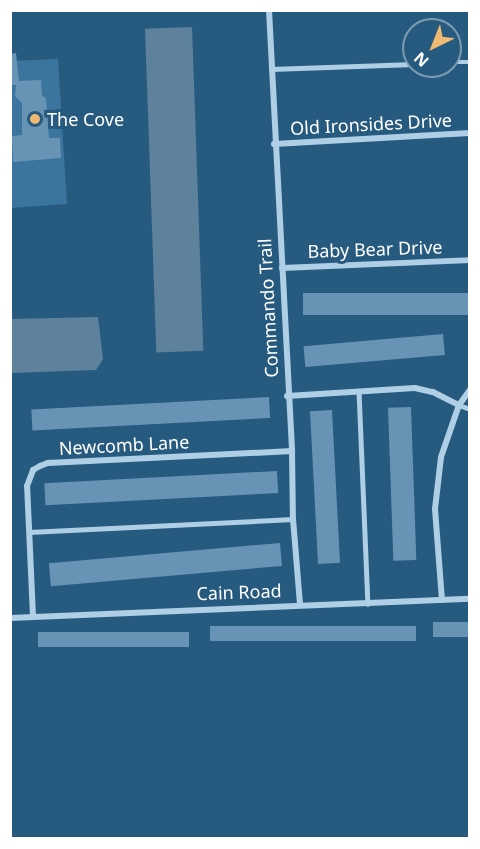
<!DOCTYPE html>
<html>
<head>
<meta charset="utf-8">
<style>
  body { margin:0 }
  #map { position:relative; width:480px; height:849px; overflow:hidden; background:#275a7f; font-family:"Noto Sans",sans-serif }
  div>[style] { position:absolute }
  [style*='--x'] { left:calc(var(--x)*1px); top:calc(var(--y)*1px); width:calc(var(--w)*1px); rotate:calc(var(--a)*1deg) }
  .green>* { inset:0; background:#3b749c }
  .water>* { inset:0; background:#5e829c; transform-origin:0 0 }
  .building>* { inset:0; background:#6794b4; transform-origin:0 0 }
  .service>* { height:4.5px; margin:-2.25px; padding:0 2.25px; transform-origin:2.25px; border-radius:2.25px; background:#aecfe5 }
  .minor>* { height:6px; margin:-3px; padding:0 3px; transform-origin:3px; border-radius:3px; background:#aecfe5 }
  .dots>* { width:16px; height:16px; translate:-50% -50%; box-sizing:border-box; border:3px solid #275a7f; border-radius:50% }
  span { translate:-50% -50%; white-space:nowrap; text-align:center; line-height:1.15; -webkit-text-stroke:6px #275a7f; paint-order:stroke }
  .poi-label { font-size:18px; color:#fff }
  .left { translate:0 -50%; text-align:left }
  .street-label { font-size:18px; color:#fff }
  .frame { position:absolute; inset:0; border:12px solid #fff; pointer-events:none }
  .north { position:absolute; left:402px; top:18px; width:60px; height:60px; box-sizing:border-box; background:#275a7f; border:2px solid #7d9cb2; border-radius:50%; rotate:223deg; font-size:16px; font-weight:700; line-height:24px; text-align:center; color:#fff }
  .north::after { content:''; display:block; margin:auto; width:21px; height:27px; background:#eeb973; clip-path:polygon(50% 0,100% 100%,50% 72%,0 100%) }
</style>
</head>
<body>
<div id="map">
  <div class="green">
    <div style="clip-path:polygon(58px 59px,67px 204px,11px 208px,10px 61px)"></div>
  </div>
  <div class="water">
    <div style="left:192px;top:27px;width:324px;height:47px;rotate:88deg"></div>
    <div style="clip-path:polygon(98px 317px,103px 359px,96px 370px,11px 373px,11px 319px)"></div>
  </div>
  <div class="building">
    <div style="clip-path:polygon(16px 53px,19px 81px,41px 80px,42px 96px,46px 98px,49px 138px,60px 138px,61px 158px,13px 162px,12px 136px,22px 135px,22px 103px,15px 96px,16px 85px,10px 85px,10px 54px)"></div>
    <div style="left:470px;top:293px;width:22px;height:167px;rotate:90deg"></div>
    <div style="left:443px;top:334px;width:21px;height:140px;rotate:85deg"></div>
    <div style="left:269px;top:397px;width:21px;height:238px;rotate:87deg"></div>
    <div style="left:411px;top:407px;width:153px;height:23px;rotate:88deg"></div>
    <div style="left:332px;top:410px;width:153px;height:22px;rotate:87deg"></div>
    <div style="left:277px;top:471px;width:22px;height:233px;rotate:87deg"></div>
    <div style="left:280px;top:543px;width:23px;height:232px;rotate:85deg"></div>
    <div style="left:470px;top:622px;width:15px;height:37px;rotate:90deg"></div>
    <div style="left:416px;top:626px;width:15px;height:206px;rotate:90deg"></div>
    <div style="left:189px;top:632px;width:15px;height:151px;rotate:90deg"></div>
  </div>
  <div class="service">
    <div style="--x:450;--y:62;--w:20;--a:0"></div>
    <div style="--x:271;--y:69;--w:143;--a:-2"></div>
    <div style="--x:359;--y:391;--w:213;--a:87.6"></div>
    <div style="--x:459;--y:405;--w:12;--a:20"></div>
    <div style="--x:29;--y:532;--w:264;--a:-2.8"></div>
  </div>
  <div class="minor">
    <div style="--x:269;--y:10;--w:442;--a:87"></div>
    <div style="--x:292;--y:451;--w:68;--a:89.2"></div>
    <div style="--x:293;--y:519;--w:86;--a:85.3"></div>
    <div style="--x:274;--y:144;--w:196;--a:-3.2"></div>
    <div style="--x:282;--y:268;--w:188;--a:-2.4"></div>
    <div style="--x:287;--y:396;--w:128;--a:-3.6"></div>
    <div style="--x:415;--y:388;--w:18;--a:13"></div>
    <div style="--x:433;--y:392;--w:29;--a:27"></div>
    <div style="--x:442;--y:600;--w:91;--a:-94.4"></div>
    <div style="--x:435;--y:509;--w:52;--a:-83.4"></div>
    <div style="--x:441;--y:457;--w:55;--a:-70.9"></div>
    <div style="--x:459;--y:405;--w:19;--a:-54"></div>
    <div style="--x:33;--y:616;--w:130;--a:-92.6"></div>
    <div style="--x:27;--y:486;--w:17;--a:-69"></div>
    <div style="--x:33;--y:470;--w:8;--a:-30"></div>
    <div style="--x:40;--y:466;--w:9;--a:-21"></div>
    <div style="--x:48;--y:463;--w:244;--a:-2.8"></div>
    <div style="--x:10;--y:618;--w:460;--a:-2.4"></div>
  </div>
  <div class="dots">
    <div style="left:35px;top:119px;background:#eeb973"></div>
  </div>
  <div class="poi-label">
    <span class="left" style="left:47px;top:119px">The Cove</span>
  </div>
  <div class="street-label">
    <span style="left:371px;top:124px;rotate:-3deg">Old Ironsides Drive</span>
    <span style="left:375px;top:249px;rotate:-2deg">Baby Bear Drive</span>
    <span style="left:268px;top:308px;rotate:-93deg">Commando Trail</span>
    <span style="left:124px;top:445px;rotate:-3deg">Newcomb Lane</span>
    <span style="left:239px;top:592px;rotate:-2deg">Cain Road</span>
  </div>
  <div class="frame"></div>
  <div class="north">N</div>
</div>
</body>
</html>
